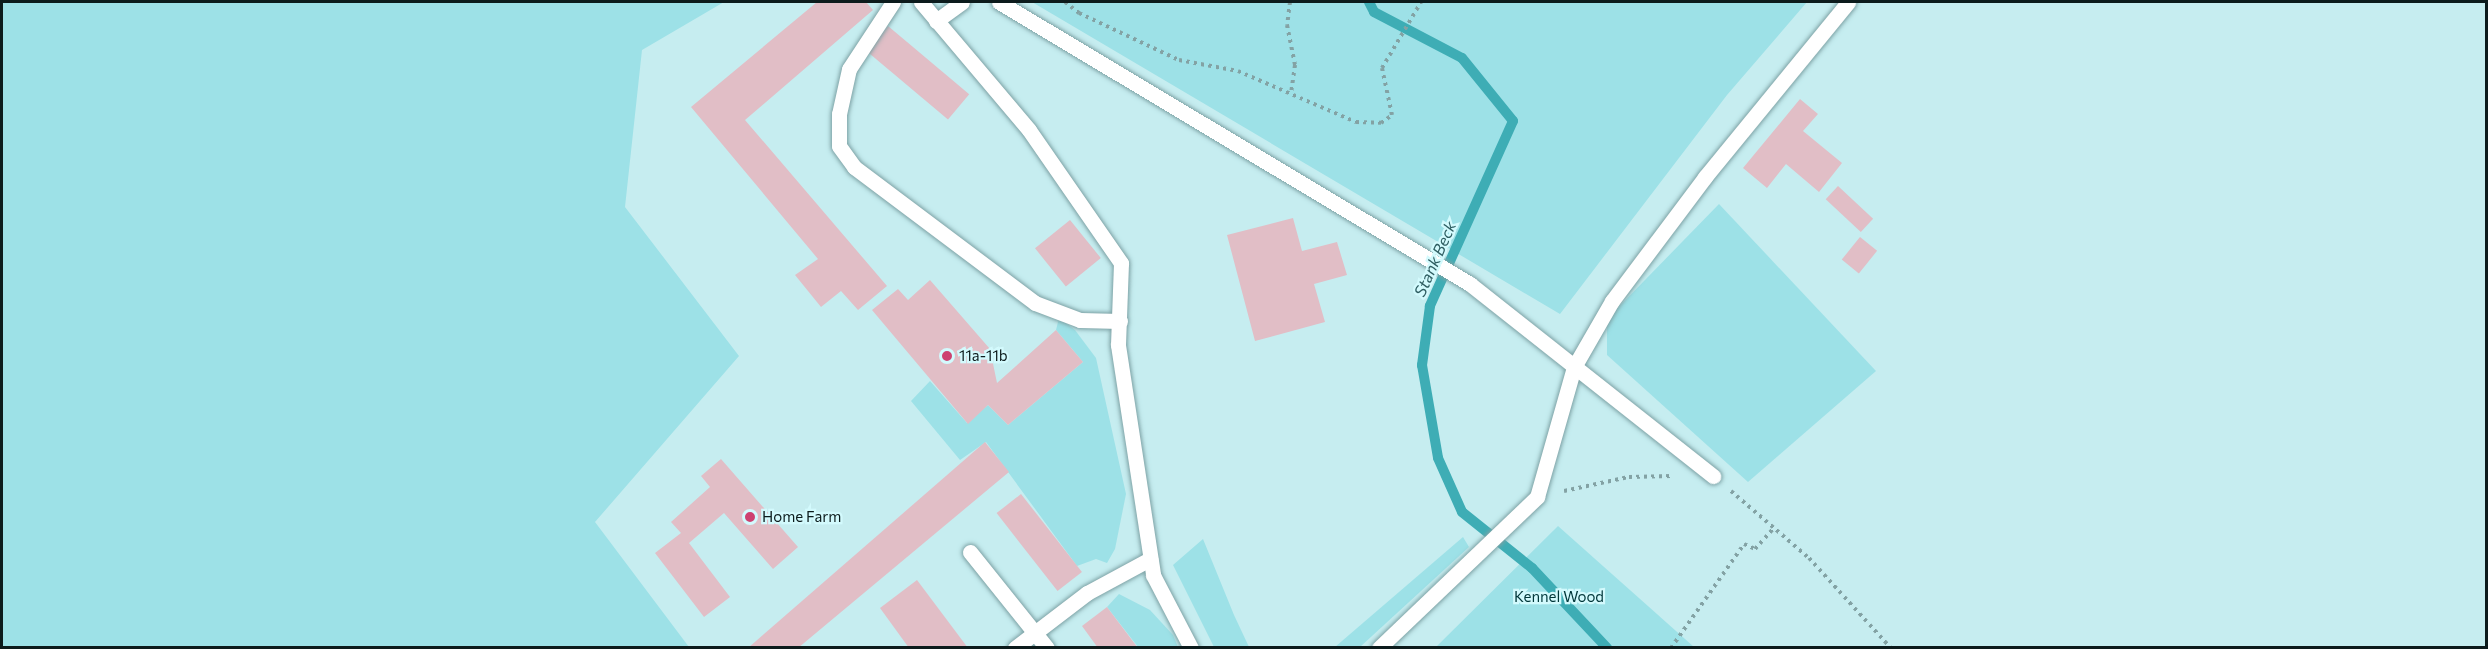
<!DOCTYPE html>
<html>
<head>
<meta charset="utf-8">
<style>
  body { margin:0 }
  #map { position:relative; width:2488px; height:649px; overflow:hidden; background:#c6edf0; font-family:Commissioner,sans-serif }
  div>[style] { position:absolute }
  [style*='--x'] { left:calc(var(--x)*1px); top:calc(var(--y)*1px); width:calc(var(--w)*1px); rotate:calc(var(--a)*1deg) }
  .green>* { inset:0; background:#9de1e7 }
  .stream>* { height:10px; margin:-5px; padding:0 5px; transform-origin:5px; border-radius:5px; background:#3eadb5 }
  .building>* { inset:0; background:#e1bec6; transform-origin:0 0 }
  .path>* { height:4px; margin-top:-2px; transform-origin:0; background:repeating-linear-gradient(90deg,#83a2a4 0 3px,transparent 0 7.5px) }
  .roads { filter:drop-shadow(0 0 2px #7da2a5) drop-shadow(0 0 2px #7da2a5) }
  .lane>* { height:15px; margin:-7.5px; padding:0 7.5px; transform-origin:7.5px; border-radius:7.5px; background:#fff }
  .dots>* { width:16px; height:16px; translate:-50% -50%; box-sizing:border-box; border:3px solid #d3fafd; border-radius:50% }
  span { translate:-50% -50%; white-space:nowrap; text-align:center; line-height:1.15; -webkit-text-stroke:4.5px #d3fafd; paint-order:stroke }
  .poi-label { font-size:15px; color:#0c1b1c }
  .left { translate:0 -50%; text-align:left }
  .park-label { font-size:15px; color:#003639 }
  .water-label { font-size:16px; color:#2e5d61; font-style:italic }
  .frame { position:absolute; inset:0; border:3px solid #0c1b1c; pointer-events:none }
</style>
</head>
<body>
<div id="map">
  <div class="green">
    <div style="clip-path:polygon(2px 2px,724px 2px,642px 50px,625px 207px,739px 356px,595px 522px,689px 647px,2px 647px)"></div>
    <div style="clip-path:polygon(1032px 2px,1807px 2px,1727px 95px,1560px 314px)"></div>
    <div style="clip-path:polygon(1719px 204px,1876px 371px,1748px 482px,1607px 355px,1607px 319px)"></div>
    <div style="clip-path:polygon(1059px 318px,1075px 330px,1096px 358px,1126px 494px,1115px 549px,1107px 563px,1096px 559px,1077px 566px,986px 442px,960px 460px,911px 401px,930px 381px,967px 423px,988px 405px,1008px 425px,1083px 362px,1056px 330px)"></div>
    <div style="clip-path:polygon(1558px 526px,1694px 647px,1436px 647px)"></div>
    <div style="clip-path:polygon(1463px 537px,1469px 547px,1360px 647px,1335px 647px)"></div>
    <div style="clip-path:polygon(1203px 539px,1234px 615px,1249px 647px,1214px 647px,1173px 565px)"></div>
    <div style="clip-path:polygon(1119px 594px,1150px 610px,1173px 635px,1178px 647px,1138px 647px,1107px 607px)"></div>
  </div>
  <div class="stream">
    <div style="--x:1369;--y:2;--w:11;--a:63"></div>
    <div style="--x:1374;--y:12;--w:99;--a:27.6"></div>
    <div style="--x:1462;--y:58;--w:81;--a:51"></div>
    <div style="--x:1513;--y:121;--w:203;--a:114.2"></div>
    <div style="--x:1430;--y:306;--w:60;--a:97.7"></div>
    <div style="--x:1422;--y:365;--w:94;--a:80.2"></div>
    <div style="--x:1438;--y:458;--w:59;--a:66"></div>
    <div style="--x:1462;--y:512;--w:90;--a:38.7"></div>
    <div style="--x:1532;--y:568;--w:110;--a:46.8"></div>
  </div>
  <div class="building">
    <div style="clip-path:polygon(817px 2px,866px 2px,873px 10px,745px 120px,887px 286px,858px 310px,841px 291px,821px 307px,795px 275px,818px 259px,691px 107px)"></div>
    <div style="left:888px;top:26px;width:106px;height:33px;rotate:40deg"></div>
    <div style="clip-path:polygon(1800px 99px,1818px 114px,1803px 131px,1842px 163px,1819px 192px,1786px 164px,1767px 188px,1743px 168px)"></div>
    <div style="left:1838px;top:186px;width:48px;height:18px;rotate:43deg"></div>
    <div style="clip-path:polygon(1293px 218px,1302px 251px,1337px 242px,1347px 275px,1314px 284px,1325px 322px,1255px 341px,1227px 235px)"></div>
    <div style="left:1070px;top:220px;width:49px;height:45px;rotate:51deg"></div>
    <div style="left:1860px;top:237px;width:22px;height:29px;rotate:39deg"></div>
    <div style="clip-path:polygon(930px 280px,990px 349px,997px 383px,1056px 330px,1083px 362px,1008px 425px,988px 405px,968px 424px,872px 310px,898px 289px,908px 300px)"></div>
    <div style="clip-path:polygon(985px 442px,1009px 472px,798px 648px,748px 648px)"></div>
    <div style="clip-path:polygon(721px 459px,798px 547px,773px 569px,724px 513px,689px 543px,730px 597px,704px 617px,655px 553px,681px 533px,671px 522px,710px 487px,701px 476px)"></div>
    <div style="left:1021px;top:494px;width:99px;height:31px;rotate:52deg"></div>
    <div style="clip-path:polygon(917px 580px,968px 648px,909px 648px,880px 608px)"></div>
    <div style="clip-path:polygon(1107px 607px,1138px 648px,1098px 648px,1082px 626px)"></div>
  </div>
  <div class="path">
    <div style="--x:1065;--y:2;--w:18;--a:38"></div>
    <div style="--x:1079;--y:13;--w:110;--a:25.2"></div>
    <div style="--x:1179;--y:60;--w:60;--a:10.6"></div>
    <div style="--x:1238;--y:71;--w:129;--a:23.4"></div>
    <div style="--x:1356;--y:122;--w:25;--a:2"></div>
    <div style="--x:1381;--y:123;--w:14;--a:-36"></div>
    <div style="--x:1392;--y:115;--w:48;--a:-102"></div>
    <div style="--x:1382;--y:68;--w:77;--a:-59.4"></div>
    <div style="--x:1290;--y:2;--w:23;--a:97"></div>
    <div style="--x:1287;--y:25;--w:41;--a:78.7"></div>
    <div style="--x:1295;--y:65;--w:28;--a:98"></div>
    <div style="--x:1564;--y:491;--w:66;--a:-12.2"></div>
    <div style="--x:1629;--y:477;--w:43;--a:-1.3"></div>
    <div style="--x:1731;--y:491;--w:103;--a:40.7"></div>
    <div style="--x:1809;--y:558;--w:122;--a:47.7"></div>
    <div style="--x:1671;--y:648;--w:127;--a:-54.9"></div>
    <div style="--x:1744;--y:544;--w:12;--a:24"></div>
    <div style="--x:1755;--y:549;--w:28;--a:-48"></div>
  </div>
  <div class="roads">
    <div class="lane">
      <div style="--x:893;--y:2;--w:80;--a:123.3"></div>
      <div style="--x:849;--y:69;--w:46;--a:102.5"></div>
      <div style="--x:839;--y:114;--w:32;--a:90"></div>
      <div style="--x:839;--y:146;--w:26;--a:54"></div>
      <div style="--x:854;--y:167;--w:226;--a:36.9"></div>
      <div style="--x:1035;--y:303;--w:48;--a:20.7"></div>
      <div style="--x:1080;--y:320;--w:40;--a:1.4"></div>
      <div style="--x:921;--y:2;--w:167;--a:49.8"></div>
      <div style="--x:1029;--y:130;--w:162;--a:55.3"></div>
      <div style="--x:1121;--y:263;--w:82;--a:92.1"></div>
      <div style="--x:1118;--y:345;--w:233;--a:81.3"></div>
      <div style="--x:1153;--y:575;--w:82;--a:62.5"></div>
      <div style="--x:999;--y:2;--w:549;--a:30.91"></div>
      <div style="--x:1470;--y:284;--w:310;--a:38.3"></div>
      <div style="--x:936;--y:21;--w:32;--a:-36"></div>
      <div style="--x:970;--y:552;--w:123;--a:51.3"></div>
      <div style="--x:1015;--y:648;--w:91;--a:-37.4"></div>
      <div style="--x:1087;--y:593;--w:72;--a:-28.4"></div>
      <div style="--x:1379;--y:648;--w:219;--a:-43.7"></div>
      <div style="--x:1537;--y:497;--w:135;--a:-74.1"></div>
      <div style="--x:1574;--y:367;--w:76;--a:-60.1"></div>
      <div style="--x:1612;--y:301;--w:155;--a:-53.1"></div>
      <div style="--x:1705;--y:177;--w:226;--a:-50.7"></div>
    </div>
  </div>
  <div class="dots">
    <div style="left:947px;top:356px;background:#cd4170"></div>
    <div style="left:750px;top:517px;background:#cd4170"></div>
  </div>
  <div class="poi-label">
    <span class="left" style="left:959px;top:356px">11a-11b</span>
    <span class="left" style="left:762px;top:517px">Home Farm</span>
  </div>
  <div class="park-label">
    <span style="left:1559px;top:597px">Kennel Wood</span>
  </div>
  <div class="water-label">
    <span style="left:1435px;top:259px;rotate:-66deg">Stank Beck</span>
  </div>
  <div class="frame"></div>
</div>
</body>
</html>
